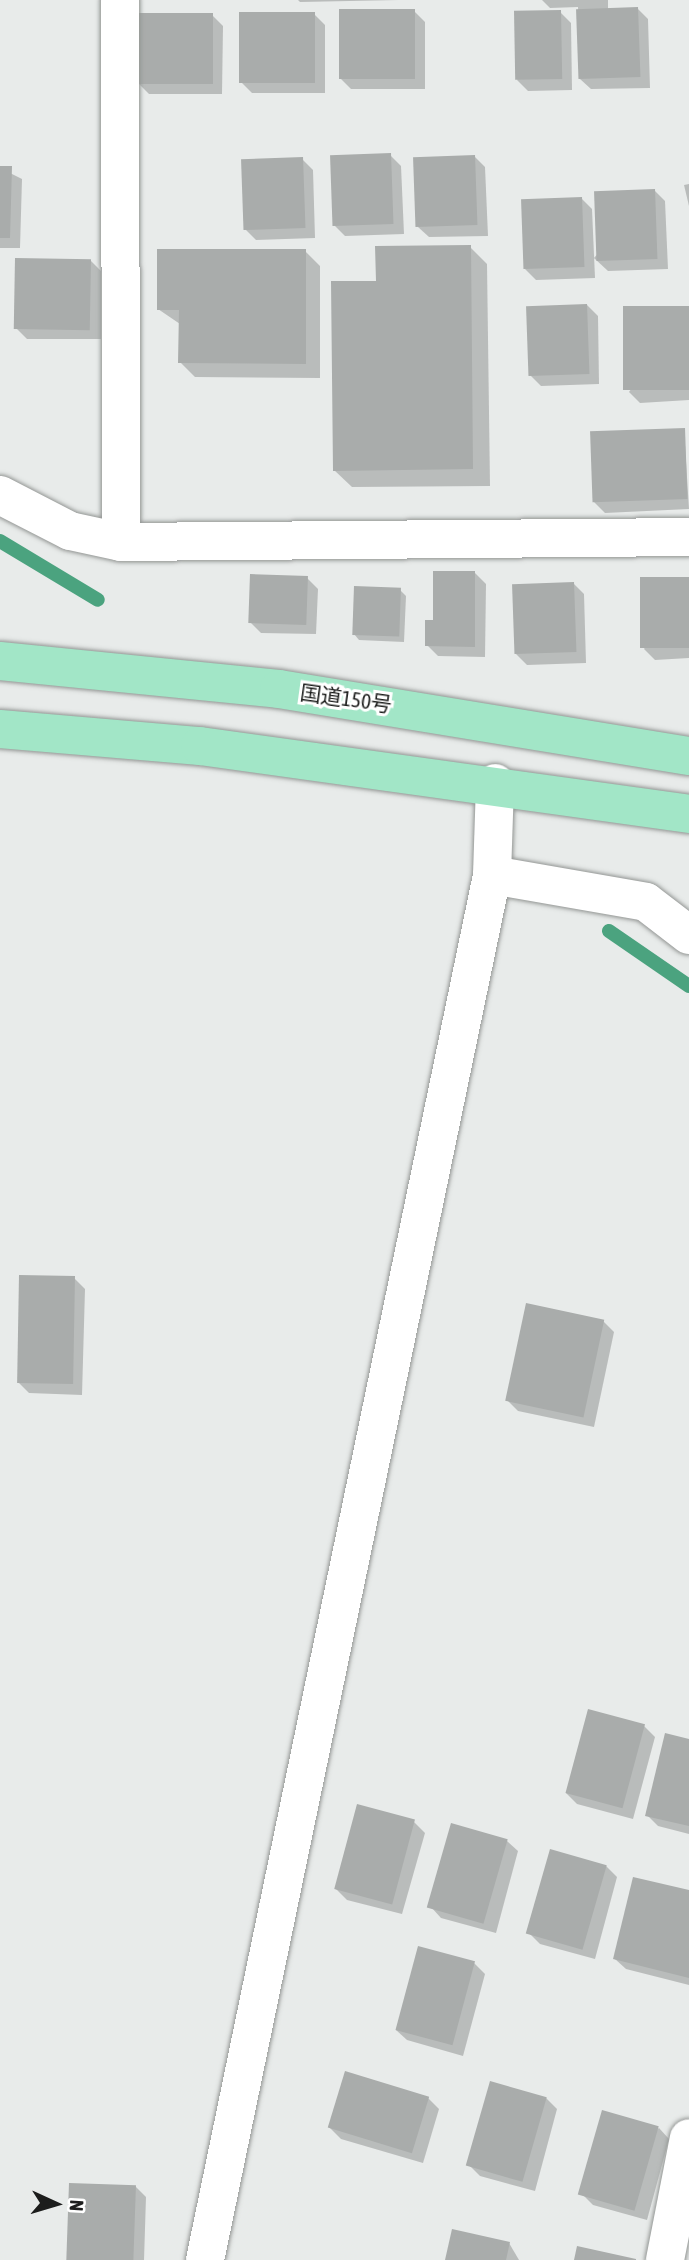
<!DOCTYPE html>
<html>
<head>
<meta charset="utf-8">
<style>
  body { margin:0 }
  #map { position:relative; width:689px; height:2260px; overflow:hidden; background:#e8ebea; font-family:"Asap Condensed","Noto Sans JP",sans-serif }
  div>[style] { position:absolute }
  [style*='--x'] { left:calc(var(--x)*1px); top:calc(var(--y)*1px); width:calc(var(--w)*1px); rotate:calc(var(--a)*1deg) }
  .shadow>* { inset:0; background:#0003 }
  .stream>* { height:14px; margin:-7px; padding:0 7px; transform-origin:7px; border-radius:7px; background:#4ba37f }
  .building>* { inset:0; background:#a9acab; transform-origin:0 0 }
  .roads { filter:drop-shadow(0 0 2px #939694) drop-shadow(0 0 2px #939694) }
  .minor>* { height:38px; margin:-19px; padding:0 19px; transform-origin:19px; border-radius:19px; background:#fff }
  .tertiary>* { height:38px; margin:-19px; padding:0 19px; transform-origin:19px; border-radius:19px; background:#fff }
  .trunk>* { height:38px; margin:-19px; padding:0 19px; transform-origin:19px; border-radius:19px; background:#a2e6c7 }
  span { translate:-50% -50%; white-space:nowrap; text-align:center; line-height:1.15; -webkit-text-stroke:6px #fff; paint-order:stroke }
  .street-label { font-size:21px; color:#1c1d1c }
  .north { position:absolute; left:21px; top:2169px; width:70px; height:70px; -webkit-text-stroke:5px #fff; paint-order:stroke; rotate:94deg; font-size:19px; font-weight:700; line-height:28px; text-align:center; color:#1c1d1c }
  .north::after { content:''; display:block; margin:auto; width:24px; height:32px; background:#1c1d1c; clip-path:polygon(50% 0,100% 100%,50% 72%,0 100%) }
</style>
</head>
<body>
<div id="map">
  <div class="shadow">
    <div style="clip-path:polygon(298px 0,399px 0,300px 2px)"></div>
    <div style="clip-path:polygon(542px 0,608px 0,608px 9px,637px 8px,648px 19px,650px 88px,591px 89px,580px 79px,578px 7px,550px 8px)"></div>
    <div style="clip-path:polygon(414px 11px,425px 22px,425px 89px,351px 89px,340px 78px)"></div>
    <div style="clip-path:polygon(560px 12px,571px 23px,572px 90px,528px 91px,517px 80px)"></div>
    <div style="clip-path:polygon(314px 14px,325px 25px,325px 93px,252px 93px,241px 82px)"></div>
    <div style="clip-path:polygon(212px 15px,223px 26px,222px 94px,149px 94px,138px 83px)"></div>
    <div style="clip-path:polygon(390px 155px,401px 166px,404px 234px,345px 236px,334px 225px)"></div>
    <div style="clip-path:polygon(474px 156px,485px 167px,488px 236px,429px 237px,418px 227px)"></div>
    <div style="clip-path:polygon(302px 159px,313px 170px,315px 238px,256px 240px,245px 229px)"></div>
    <div style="clip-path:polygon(0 168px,22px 179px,20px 248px,0 248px)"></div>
    <div style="clip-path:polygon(689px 184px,689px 206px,684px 185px)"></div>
    <div style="clip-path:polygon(654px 190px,665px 201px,668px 269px,608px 271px,594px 258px)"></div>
    <div style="clip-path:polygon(581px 198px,592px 209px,595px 278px,536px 280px,525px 269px)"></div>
    <div style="clip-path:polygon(470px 247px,487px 264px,490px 486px,352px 487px,334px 470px,378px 282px)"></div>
    <div style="clip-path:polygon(305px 251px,320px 266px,320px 378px,195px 377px,180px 362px,180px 324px,158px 309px)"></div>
    <div style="clip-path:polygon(90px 260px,101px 271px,101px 339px,27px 339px,16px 328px)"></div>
    <div style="clip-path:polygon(587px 305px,598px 316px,599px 384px,541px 386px,530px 375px)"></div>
    <div style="clip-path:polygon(689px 308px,689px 400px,640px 403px,629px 392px)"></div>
    <div style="clip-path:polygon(684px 429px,689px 509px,605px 513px,594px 502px)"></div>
    <div style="clip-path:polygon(475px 573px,486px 584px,485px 657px,438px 656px,427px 645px,435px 621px)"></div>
    <div style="clip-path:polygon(307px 578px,318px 589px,316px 634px,261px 633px,250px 622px)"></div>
    <div style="clip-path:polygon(689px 579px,689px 658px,655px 660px,644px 649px)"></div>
    <div style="clip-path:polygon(573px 583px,584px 594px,586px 663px,527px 665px,516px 654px)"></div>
    <div style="clip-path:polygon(400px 590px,406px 596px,404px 642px,359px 640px,354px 634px)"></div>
    <div style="clip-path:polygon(74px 1278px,85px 1289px,82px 1395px,29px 1393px,18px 1382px)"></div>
    <div style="clip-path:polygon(603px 1321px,614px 1332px,594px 1427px,518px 1411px,507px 1400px)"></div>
    <div style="clip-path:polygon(644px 1726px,655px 1737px,633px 1819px,577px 1804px,566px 1793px)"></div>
    <div style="clip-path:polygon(689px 1741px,689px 1834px,658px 1826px,647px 1815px)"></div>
    <div style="clip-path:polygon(414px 1822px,425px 1833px,402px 1914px,347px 1900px,336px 1889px)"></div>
    <div style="clip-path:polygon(507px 1841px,518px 1851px,496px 1933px,441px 1918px,431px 1907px)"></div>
    <div style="clip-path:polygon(606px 1866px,617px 1877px,595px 1959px,540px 1944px,529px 1933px)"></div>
    <div style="clip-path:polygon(689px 1892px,689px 1985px,626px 1969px,615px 1959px)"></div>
    <div style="clip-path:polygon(474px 1963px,485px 1974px,463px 2056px,407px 2040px,396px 2030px)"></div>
    <div style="clip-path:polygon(428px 2098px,439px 2109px,423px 2163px,341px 2139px,330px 2128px)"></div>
    <div style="clip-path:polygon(546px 2098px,557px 2109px,535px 2191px,480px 2176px,469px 2165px)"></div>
    <div style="clip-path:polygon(659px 2128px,669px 2139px,647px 2220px,593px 2205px,582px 2194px)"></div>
    <div style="clip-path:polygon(135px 2186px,146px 2197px,144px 2260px,68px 2260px)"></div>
    <div style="clip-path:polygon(509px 2243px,519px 2260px,447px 2260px)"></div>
  </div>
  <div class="stream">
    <div style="--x:0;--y:541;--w:114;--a:31"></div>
    <div style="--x:609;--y:931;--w:97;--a:34.5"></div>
  </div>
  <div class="building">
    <div style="left:638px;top:7px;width:70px;height:62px;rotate:88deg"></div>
    <div style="left:339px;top:9px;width:76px;height:70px"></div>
    <div style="left:561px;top:10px;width:69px;height:47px;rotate:89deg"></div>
    <div style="left:239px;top:12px;width:76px;height:71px"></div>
    <div style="left:137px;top:13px;width:76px;height:71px"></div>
    <div style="left:391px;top:153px;width:71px;height:61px;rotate:88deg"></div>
    <div style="left:475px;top:155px;width:70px;height:62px;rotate:88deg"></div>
    <div style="left:303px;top:157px;width:71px;height:62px;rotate:88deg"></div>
    <div style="clip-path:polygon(0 166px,12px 166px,10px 238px,0 238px)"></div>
    <div style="left:655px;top:189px;width:70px;height:61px;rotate:88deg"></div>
    <div style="left:582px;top:197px;width:70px;height:61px;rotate:88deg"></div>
    <div style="clip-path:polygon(471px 245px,473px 469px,333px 471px,331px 281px,376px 281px,375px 246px)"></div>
    <div style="clip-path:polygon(157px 249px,306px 249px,306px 364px,178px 363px,179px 310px,157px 310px)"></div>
    <div style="left:15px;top:258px;width:76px;height:71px;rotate:1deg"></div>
    <div style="left:587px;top:304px;width:70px;height:61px;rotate:88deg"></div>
    <div style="left:689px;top:306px;width:84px;height:66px;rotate:90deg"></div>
    <div style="left:685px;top:428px;width:71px;height:95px;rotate:88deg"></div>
    <div style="clip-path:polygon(433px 571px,475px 571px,475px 647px,425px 646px,425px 620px,433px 620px)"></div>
    <div style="left:250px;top:574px;width:58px;height:49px;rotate:2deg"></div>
    <div style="left:689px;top:577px;width:71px;height:49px;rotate:90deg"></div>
    <div style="left:574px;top:582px;width:70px;height:62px;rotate:88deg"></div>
    <div style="left:354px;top:586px;width:47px;height:49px;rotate:2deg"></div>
    <div style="left:19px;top:1275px;width:56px;height:108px;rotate:1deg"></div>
    <div style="left:526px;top:1303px;width:80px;height:100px;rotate:12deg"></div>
    <div style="left:588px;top:1709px;width:59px;height:87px;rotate:15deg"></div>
    <div style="clip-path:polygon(665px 1733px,689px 1739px,689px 1826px,645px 1816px)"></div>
    <div style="left:357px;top:1804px;width:60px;height:88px;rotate:15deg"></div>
    <div style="left:451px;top:1823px;width:59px;height:88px;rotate:16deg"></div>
    <div style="left:550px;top:1849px;width:59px;height:88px;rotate:16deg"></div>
    <div style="clip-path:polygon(633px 1877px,689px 1890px,689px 1978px,613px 1959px)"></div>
    <div style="left:418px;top:1946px;width:59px;height:87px;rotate:15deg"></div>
    <div style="left:345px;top:2071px;width:88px;height:59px;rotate:17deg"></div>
    <div style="left:490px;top:2081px;width:59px;height:88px;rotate:16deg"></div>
    <div style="left:602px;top:2110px;width:59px;height:88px;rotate:16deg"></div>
    <div style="left:69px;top:2183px;width:67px;height:77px;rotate:2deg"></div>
    <div style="clip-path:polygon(452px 2229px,510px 2242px,506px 2260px,445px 2260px)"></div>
    <div style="clip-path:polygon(577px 2246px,636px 2259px,636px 2260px,574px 2260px)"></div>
  </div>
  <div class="roads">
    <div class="minor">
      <div style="--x:120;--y:0;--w:542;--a:89.89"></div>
      <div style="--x:492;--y:875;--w:156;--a:9.9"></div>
      <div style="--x:646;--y:902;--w:54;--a:37.5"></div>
      <div style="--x:205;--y:2260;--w:1414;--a:-78.29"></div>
      <div style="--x:492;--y:875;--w:92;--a:-88.1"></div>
      <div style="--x:665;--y:2260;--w:124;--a:-78.9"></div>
    </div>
    <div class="tertiary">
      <div style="--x:0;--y:495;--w:79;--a:27.2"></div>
      <div style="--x:70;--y:531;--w:52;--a:12.2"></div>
      <div style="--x:121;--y:542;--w:568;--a:-0.5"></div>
    </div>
    <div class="trunk">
      <div style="--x:0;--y:661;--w:280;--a:5.7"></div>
      <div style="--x:279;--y:689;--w:415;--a:9.3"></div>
      <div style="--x:0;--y:729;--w:201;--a:4.9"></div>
      <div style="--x:200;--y:746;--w:494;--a:7.9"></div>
    </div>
  </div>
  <div class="street-label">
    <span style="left:346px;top:698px;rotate:8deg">国道150号</span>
  </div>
  <div class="north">N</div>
</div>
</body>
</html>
